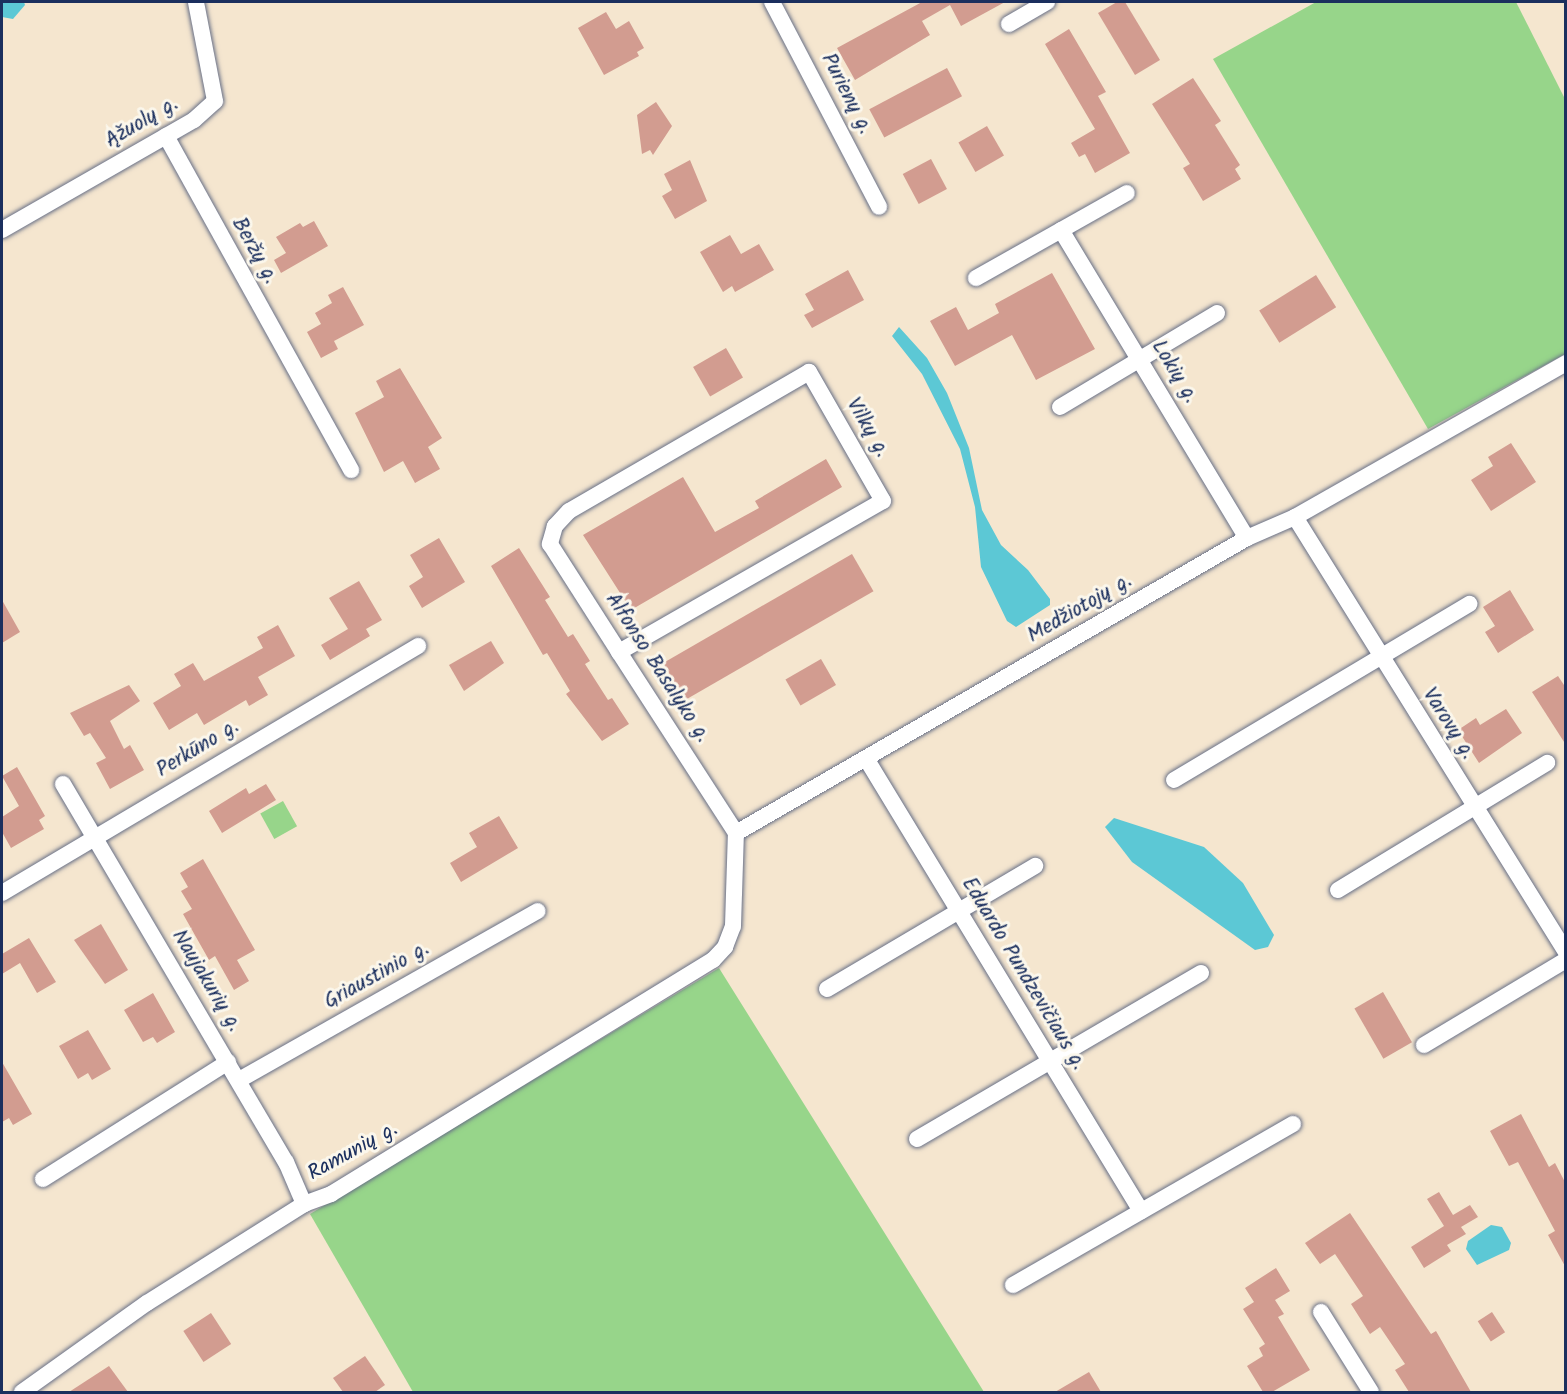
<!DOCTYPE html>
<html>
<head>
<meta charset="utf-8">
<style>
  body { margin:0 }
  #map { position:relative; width:1567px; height:1394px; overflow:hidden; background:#f5e6cf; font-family:Kalam,sans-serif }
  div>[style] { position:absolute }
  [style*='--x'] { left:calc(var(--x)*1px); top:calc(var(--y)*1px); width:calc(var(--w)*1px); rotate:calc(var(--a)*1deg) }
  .green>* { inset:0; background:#97d58a; transform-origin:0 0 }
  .water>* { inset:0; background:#5cc8d5 }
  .building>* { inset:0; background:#d29c90; transform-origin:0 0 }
  .roads { filter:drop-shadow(0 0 2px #676f86) drop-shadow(0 0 2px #676f86) }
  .minor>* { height:16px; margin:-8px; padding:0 8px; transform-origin:8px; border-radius:8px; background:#fff }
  span { translate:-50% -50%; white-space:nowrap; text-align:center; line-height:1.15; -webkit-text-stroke:6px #fbf7ec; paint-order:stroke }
  .street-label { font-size:21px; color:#1b2f5e }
  .frame { position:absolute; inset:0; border:3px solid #1b2f5e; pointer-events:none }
</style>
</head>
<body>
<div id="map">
  <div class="green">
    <div style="clip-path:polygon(1316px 2px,1516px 2px,1565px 99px,1565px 354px,1428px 429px,1213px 59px)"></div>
    <div style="left:283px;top:801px;width:29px;height:26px;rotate:61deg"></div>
    <div style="clip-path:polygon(719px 968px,984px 1392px,413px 1392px,310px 1214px)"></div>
  </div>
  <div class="water">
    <div style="clip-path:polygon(2px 2px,24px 2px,25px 5px,13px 19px,2px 17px)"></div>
    <div style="clip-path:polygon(899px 327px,927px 358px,947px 393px,969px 448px,982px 510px,1001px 545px,1028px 570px,1050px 599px,1050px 605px,1016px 627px,1007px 621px,981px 567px,975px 507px,960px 449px,922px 374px,892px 336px)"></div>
    <div style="clip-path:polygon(1114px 818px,1204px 847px,1243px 883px,1274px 935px,1268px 947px,1255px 950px,1132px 862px,1105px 827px)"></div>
    <div style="clip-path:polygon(1491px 1225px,1502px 1227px,1511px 1243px,1509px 1250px,1477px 1265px,1466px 1249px,1468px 1241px)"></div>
  </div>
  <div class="building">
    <div style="clip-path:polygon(922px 2px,1005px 2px,961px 26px,950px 5px,922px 21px,930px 35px,855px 80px,837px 48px)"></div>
    <div style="clip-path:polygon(1117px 2px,1125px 2px,1160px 60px,1135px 75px,1098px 13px)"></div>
    <div style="clip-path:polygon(606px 12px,616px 29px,629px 21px,644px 48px,637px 52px,639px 56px,604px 75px,578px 28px)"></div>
    <div style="clip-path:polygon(1069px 29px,1106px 92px,1098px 96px,1130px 153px,1095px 173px,1085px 154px,1079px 157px,1071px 143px,1095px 129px,1045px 44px)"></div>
    <div style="left:947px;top:68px;width:32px;height:88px;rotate:62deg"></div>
    <div style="clip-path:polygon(1193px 78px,1221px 121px,1215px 125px,1240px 165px,1235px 169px,1241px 179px,1203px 201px,1183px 168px,1190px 164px,1152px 104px)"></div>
    <div style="clip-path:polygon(656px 102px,672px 126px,653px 155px,650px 150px,642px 154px,637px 115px)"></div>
    <div style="left:987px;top:126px;width:34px;height:33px;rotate:60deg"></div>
    <div style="left:931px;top:159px;width:34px;height:32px;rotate:62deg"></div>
    <div style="clip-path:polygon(690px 160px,707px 201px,675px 219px,662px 196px,672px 190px,664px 174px)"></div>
    <div style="clip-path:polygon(314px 221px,328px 246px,281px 273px,274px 260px,286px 253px,276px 237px,300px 223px,303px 227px)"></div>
    <div style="clip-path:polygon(730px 235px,741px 254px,759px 244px,774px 270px,735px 292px,732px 286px,723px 292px,700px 252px)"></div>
    <div style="clip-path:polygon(848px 270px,864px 300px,812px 328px,804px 315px,814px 310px,805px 294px)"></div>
    <div style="clip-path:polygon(1052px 273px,1095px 349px,1036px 380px,1012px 335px,955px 366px,930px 321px,956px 307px,968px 330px,999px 313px,995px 304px)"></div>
    <div style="left:1316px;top:275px;width:38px;height:67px;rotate:58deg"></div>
    <div style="clip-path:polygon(343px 287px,364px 325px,334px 341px,338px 349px,321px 358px,307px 332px,321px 324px,315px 313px,332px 303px,328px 295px)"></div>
    <div style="left:726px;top:348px;width:34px;height:38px;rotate:60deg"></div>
    <div style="clip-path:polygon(400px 368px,442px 438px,428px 447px,440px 469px,415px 483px,403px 461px,384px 472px,355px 413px,384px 397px,376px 381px)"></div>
    <div style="clip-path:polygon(1511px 443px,1536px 482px,1491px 511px,1471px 480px,1493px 466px,1488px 457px)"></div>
    <div style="clip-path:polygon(826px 459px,842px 487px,631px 610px,583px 535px,683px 477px,715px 532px,759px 508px,755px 501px)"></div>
    <div style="clip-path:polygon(439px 538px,465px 582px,422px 608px,409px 586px,423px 577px,410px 555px)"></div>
    <div style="clip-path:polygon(519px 548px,550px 597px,545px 600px,568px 637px,573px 634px,590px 661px,585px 664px,608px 700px,612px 698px,629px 724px,602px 741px,566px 694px,570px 691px,547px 653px,543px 655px,491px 566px)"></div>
    <div style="left:852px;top:554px;width:43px;height:218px;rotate:60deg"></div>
    <div style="clip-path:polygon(359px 581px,382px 620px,366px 629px,370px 636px,330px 660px,321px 645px,348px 629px,329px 598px)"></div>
    <div style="clip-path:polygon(1510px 590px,1534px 630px,1498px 653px,1485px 632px,1495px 626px,1483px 607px)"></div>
    <div style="clip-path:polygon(2px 600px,20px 632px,2px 643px)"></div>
    <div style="clip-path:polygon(278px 625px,295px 656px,258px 677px,268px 695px,249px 706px,246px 700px,204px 725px,197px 713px,169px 730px,153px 703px,181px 686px,174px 674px,193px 663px,204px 681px,263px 648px,257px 637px)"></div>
    <div style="clip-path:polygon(491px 641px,504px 663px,464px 691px,449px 665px)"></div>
    <div style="left:821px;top:659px;width:30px;height:41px;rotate:60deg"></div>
    <div style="clip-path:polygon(1558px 676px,1566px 688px,1566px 745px,1532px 692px)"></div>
    <div style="clip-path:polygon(129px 685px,140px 701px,110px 721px,124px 749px,130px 745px,144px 770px,110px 789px,96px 763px,106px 758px,90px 733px,84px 736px,70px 713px)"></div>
    <div style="clip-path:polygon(1506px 709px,1522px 733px,1479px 763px,1458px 730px,1476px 718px,1480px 725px)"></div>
    <div style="clip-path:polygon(17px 767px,45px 816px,39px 820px,44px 829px,11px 848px,2px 832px,2px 817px,19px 806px,2px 776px)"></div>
    <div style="clip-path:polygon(266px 784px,276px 800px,222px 833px,209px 811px,246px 788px,249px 794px)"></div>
    <div style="clip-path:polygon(499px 816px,518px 848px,461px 882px,450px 863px,477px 847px,469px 833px)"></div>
    <div style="clip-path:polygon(203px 859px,255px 950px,237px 960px,249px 981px,234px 990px,215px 956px,209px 960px,183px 914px,192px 909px,181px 891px,188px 887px,180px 873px)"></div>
    <div style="clip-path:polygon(101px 924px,128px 970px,105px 984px,74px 940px)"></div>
    <div style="clip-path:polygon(29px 938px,56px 982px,37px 993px,20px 963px,2px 974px,2px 954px)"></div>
    <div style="left:1383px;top:992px;width:58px;height:33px;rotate:60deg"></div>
    <div style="clip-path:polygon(153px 993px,175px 1032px,157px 1043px,153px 1037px,143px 1042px,124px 1010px)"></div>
    <div style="clip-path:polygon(88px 1030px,111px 1069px,92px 1080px,88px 1073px,78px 1079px,59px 1046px)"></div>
    <div style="clip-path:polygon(2px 1062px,32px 1114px,13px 1125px,9px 1118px,2px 1122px)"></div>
    <div style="clip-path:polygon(1521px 1114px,1549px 1167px,1555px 1163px,1566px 1184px,1566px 1268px,1548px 1235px,1555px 1231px,1518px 1162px,1509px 1166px,1490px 1131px)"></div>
    <div style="clip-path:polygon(1439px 1192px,1453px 1215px,1470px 1205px,1478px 1217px,1461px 1227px,1466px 1234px,1447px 1245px,1451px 1251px,1424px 1268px,1411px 1247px,1444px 1226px,1427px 1199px)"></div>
    <div style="clip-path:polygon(1350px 1213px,1431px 1334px,1436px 1331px,1471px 1392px,1409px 1392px,1395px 1370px,1405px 1364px,1380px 1327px,1370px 1334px,1351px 1304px,1363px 1296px,1335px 1254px,1320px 1264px,1305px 1243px)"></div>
    <div style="clip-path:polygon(1276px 1268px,1290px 1291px,1275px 1300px,1284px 1314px,1278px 1317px,1310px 1370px,1272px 1392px,1263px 1392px,1247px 1366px,1263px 1356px,1259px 1348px,1265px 1344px,1243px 1309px,1254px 1302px,1245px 1288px)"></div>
    <div style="left:1492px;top:1312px;width:24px;height:17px;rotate:57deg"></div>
    <div style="left:211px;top:1313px;width:37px;height:33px;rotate:57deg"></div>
    <div style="clip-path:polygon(365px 1356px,385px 1385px,375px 1392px,343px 1392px,333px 1378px)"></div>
    <div style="clip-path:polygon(109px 1366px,128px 1392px,69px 1392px)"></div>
    <div style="clip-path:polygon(1089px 1372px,1101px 1392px,1055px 1392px)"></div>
  </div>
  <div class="roads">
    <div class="minor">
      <div style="--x:772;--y:2;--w:231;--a:62.4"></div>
      <div style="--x:1009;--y:24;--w:44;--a:-30.1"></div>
      <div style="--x:166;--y:136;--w:382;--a:61"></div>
      <div style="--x:2;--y:230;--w:221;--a:-29.8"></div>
      <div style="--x:194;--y:120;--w:28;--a:-42"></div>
      <div style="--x:215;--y:101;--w:101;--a:-100.9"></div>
      <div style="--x:1061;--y:230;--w:360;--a:58.9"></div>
      <div style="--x:976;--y:278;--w:173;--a:-29.4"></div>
      <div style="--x:1060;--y:407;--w:183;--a:-30.9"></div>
      <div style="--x:1295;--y:517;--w:513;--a:58.08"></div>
      <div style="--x:619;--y:652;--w:304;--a:-29.8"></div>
      <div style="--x:883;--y:501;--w:149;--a:-119.8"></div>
      <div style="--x:809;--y:372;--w:277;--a:149.9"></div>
      <div style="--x:569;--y:511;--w:21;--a:133"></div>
      <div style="--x:555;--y:526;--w:19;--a:106"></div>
      <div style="--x:550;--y:544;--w:128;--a:57.4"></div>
      <div style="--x:619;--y:652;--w:216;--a:57.1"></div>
      <div style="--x:867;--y:760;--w:528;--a:58.72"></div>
      <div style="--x:1174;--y:780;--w:344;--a:-30.8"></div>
      <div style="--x:63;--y:784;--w:439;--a:59.5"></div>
      <div style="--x:286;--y:1162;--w:46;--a:66.8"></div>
      <div style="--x:1338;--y:890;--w:245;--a:-31.3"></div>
      <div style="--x:2;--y:893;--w:484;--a:-30.7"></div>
      <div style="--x:827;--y:989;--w:242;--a:-30.6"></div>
      <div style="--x:1424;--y:1045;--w:165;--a:-30.9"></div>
      <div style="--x:239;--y:1080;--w:343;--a:-29.5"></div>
      <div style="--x:917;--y:1139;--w:329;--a:-30.3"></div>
      <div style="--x:43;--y:1179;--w:219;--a:-32.3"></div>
      <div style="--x:1013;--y:1285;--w:323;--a:-29.9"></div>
      <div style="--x:1321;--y:1312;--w:94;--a:58"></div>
      <div style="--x:22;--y:1392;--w:153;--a:-35.5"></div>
      <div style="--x:147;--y:1303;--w:186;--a:-32.2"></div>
      <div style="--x:304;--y:1204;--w:29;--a:-20"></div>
      <div style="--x:331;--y:1194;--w:448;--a:-31.5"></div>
      <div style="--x:713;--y:960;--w:18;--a:-47"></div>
      <div style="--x:725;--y:947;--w:22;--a:-69"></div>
      <div style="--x:733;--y:926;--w:93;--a:-88.2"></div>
      <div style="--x:736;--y:833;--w:590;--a:-30"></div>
      <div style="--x:1247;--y:538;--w:52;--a:-23.6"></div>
      <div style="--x:1295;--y:517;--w:312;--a:-29.6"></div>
    </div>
  </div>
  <div class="street-label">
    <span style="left:846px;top:94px;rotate:63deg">Purienų g.</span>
    <span style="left:142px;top:123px;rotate:-30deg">Ąžuolų g.</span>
    <span style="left:254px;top:251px;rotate:61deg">Beržų g.</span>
    <span style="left:1174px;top:372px;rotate:59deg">Lokių g.</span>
    <span style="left:867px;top:428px;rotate:60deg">Vilkų g.</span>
    <span style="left:1080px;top:609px;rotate:-30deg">Medžiotojų g.</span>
    <span style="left:657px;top:668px;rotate:57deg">Alfonso Basalyko g.</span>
    <span style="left:1448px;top:724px;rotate:58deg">Varovų g.</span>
    <span style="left:198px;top:749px;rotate:-31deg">Perkūno g.</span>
    <span style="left:1023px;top:974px;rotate:59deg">Eduardo Pundzevičiaus g.</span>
    <span style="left:377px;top:976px;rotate:-29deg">Griaustinio g.</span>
    <span style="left:206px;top:981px;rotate:59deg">Naujakurių g.</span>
    <span style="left:353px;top:1152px;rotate:-29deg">Ramunių g.</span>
  </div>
  <div class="frame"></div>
</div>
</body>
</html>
